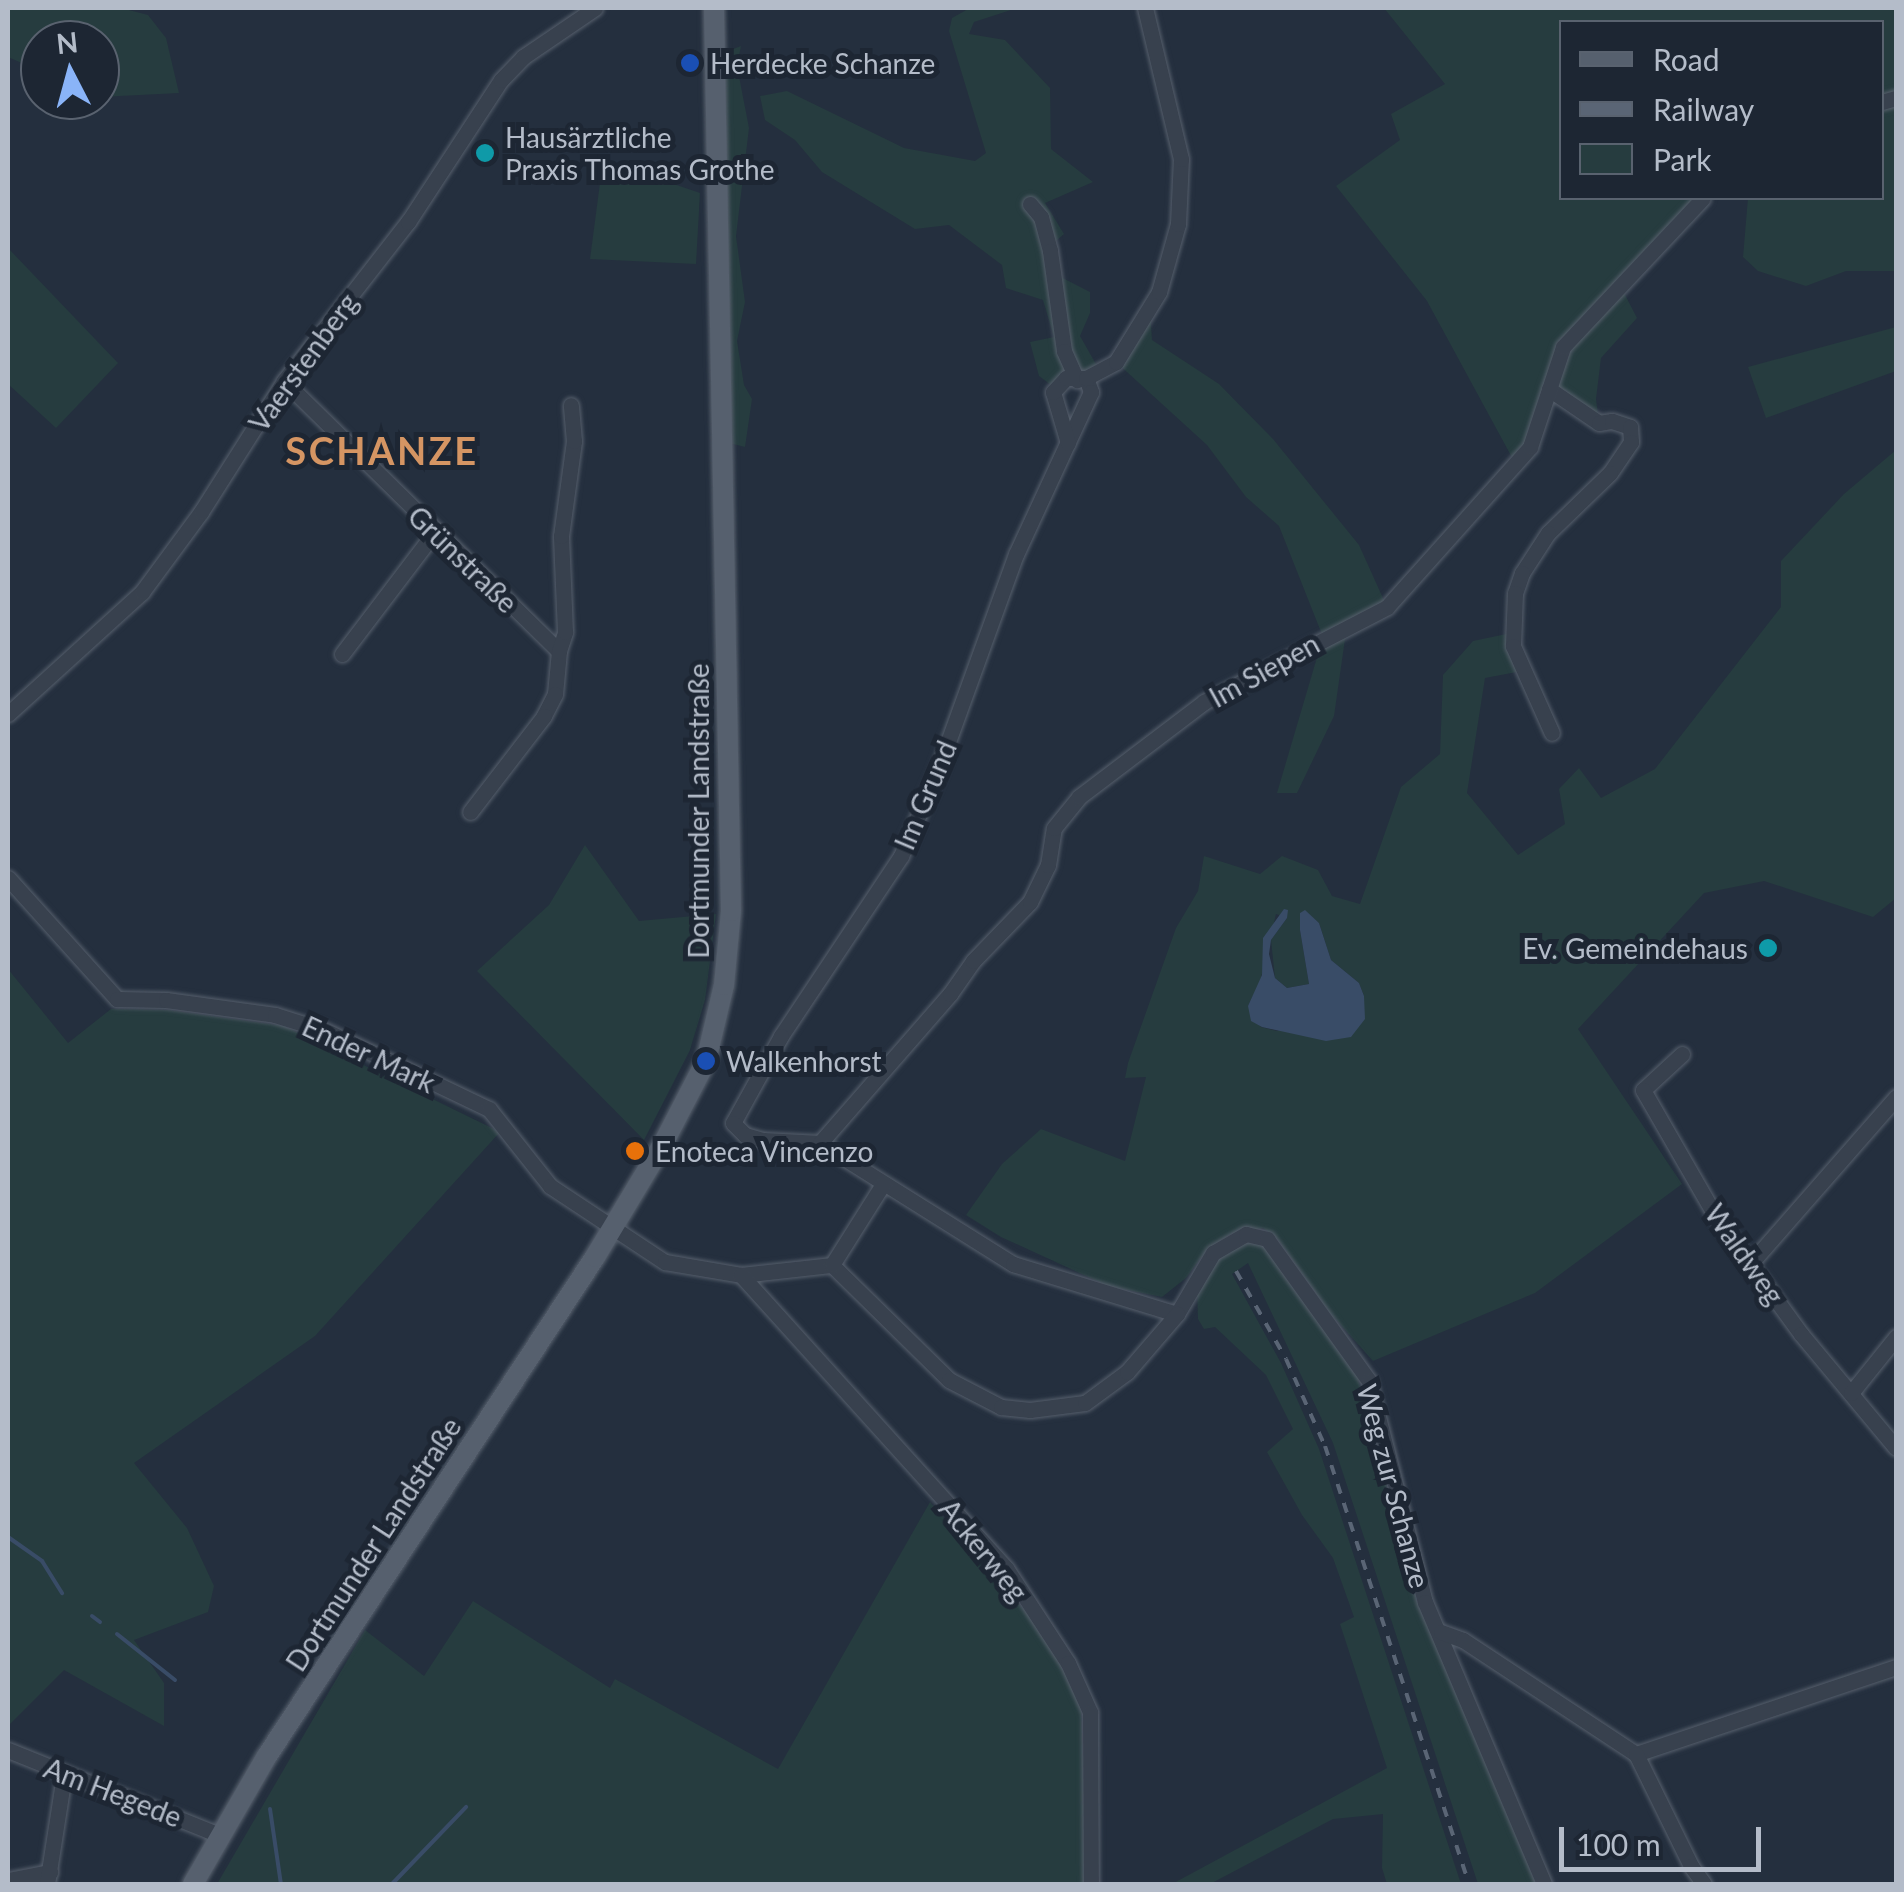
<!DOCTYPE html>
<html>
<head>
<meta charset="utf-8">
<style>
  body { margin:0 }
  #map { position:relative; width:1904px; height:1892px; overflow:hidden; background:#242f3e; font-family:Lato,sans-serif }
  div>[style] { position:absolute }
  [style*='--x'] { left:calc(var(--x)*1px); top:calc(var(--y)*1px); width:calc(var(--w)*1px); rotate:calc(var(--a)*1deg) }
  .green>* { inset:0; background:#263c3f }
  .water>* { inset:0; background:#394c67 }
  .stream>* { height:4px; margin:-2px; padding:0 2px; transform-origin:2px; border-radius:2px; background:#394c67 }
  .roads { filter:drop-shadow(0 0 2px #565f6c) drop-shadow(0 0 2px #565f6c) }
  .minor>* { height:15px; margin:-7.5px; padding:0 7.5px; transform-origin:7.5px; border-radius:7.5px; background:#38414e }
  .major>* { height:20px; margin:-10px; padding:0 10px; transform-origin:10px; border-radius:10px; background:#56606e }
  .rail>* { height:4px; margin-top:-2px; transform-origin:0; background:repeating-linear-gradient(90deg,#5a6575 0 10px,transparent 0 20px) }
  .dots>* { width:28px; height:28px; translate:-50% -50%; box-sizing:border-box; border:5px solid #1d2633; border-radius:50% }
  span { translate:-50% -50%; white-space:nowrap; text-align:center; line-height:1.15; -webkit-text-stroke:10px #1d2633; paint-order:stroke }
  .poi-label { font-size:28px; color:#b4bcc9 }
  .left { translate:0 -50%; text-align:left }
  .right { translate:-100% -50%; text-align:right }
  .street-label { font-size:28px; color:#b4bcc9 }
  .district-label { font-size:38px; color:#d59563; font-weight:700; letter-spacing:2.5px }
  .frame { position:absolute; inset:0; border:10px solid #b4bcc9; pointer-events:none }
  .legend { position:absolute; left:1559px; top:20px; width:325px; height:180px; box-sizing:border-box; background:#1d2633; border:2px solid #59626f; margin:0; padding:12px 18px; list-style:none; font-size:30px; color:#b4bcc9 }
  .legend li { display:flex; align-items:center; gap:20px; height:50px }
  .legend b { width:50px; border:2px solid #59626f }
  .north { position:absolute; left:20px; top:20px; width:100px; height:100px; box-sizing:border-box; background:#1d2633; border:2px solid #59626f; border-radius:50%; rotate:354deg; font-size:28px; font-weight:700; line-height:40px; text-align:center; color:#b4bcc9 }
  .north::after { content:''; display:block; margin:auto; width:35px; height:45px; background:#8ab4f8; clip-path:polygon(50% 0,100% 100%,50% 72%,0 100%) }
  .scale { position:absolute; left:1559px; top:1827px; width:202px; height:45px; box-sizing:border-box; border:5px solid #b4bcc9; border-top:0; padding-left:12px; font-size:30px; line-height:35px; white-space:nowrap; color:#b4bcc9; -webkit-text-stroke:8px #1d2633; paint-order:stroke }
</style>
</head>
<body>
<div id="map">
  <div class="green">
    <div style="clip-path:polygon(8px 8px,121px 8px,148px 15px,166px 38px,179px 93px,100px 97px,100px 40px,40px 40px,40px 71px,8px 57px)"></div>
    <div style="clip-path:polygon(970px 8px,1017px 8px,974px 22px,969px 34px,1005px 40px,1050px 88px,1051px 149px,1093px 182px,1045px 203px,1064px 234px,1044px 251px,1047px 270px,1090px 292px,1090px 313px,1080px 336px,1101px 373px,1055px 388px,1039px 376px,1030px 342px,1054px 337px,1043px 300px,1006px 288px,1002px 265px,949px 225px,915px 229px,822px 172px,795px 140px,765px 120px,760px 96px,787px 91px,904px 148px,975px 161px,986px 153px,949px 31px,952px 18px)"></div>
    <div style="clip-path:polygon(1384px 8px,1896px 8px,1896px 271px,1846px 271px,1806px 286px,1758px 271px,1743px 257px,1748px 198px,1882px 198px,1882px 22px,1562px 22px,1562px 198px,1703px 198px,1621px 287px,1637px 318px,1601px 358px,1596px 399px,1599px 423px,1549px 389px,1515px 463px,1427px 301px,1336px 186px,1400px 140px,1391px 114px,1445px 84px)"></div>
    <div style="clip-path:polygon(741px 46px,737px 66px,749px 128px,736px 236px,745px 302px,737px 341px,744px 385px,752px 399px,745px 447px,721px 441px,723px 53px)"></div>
    <div style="clip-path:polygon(603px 160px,700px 193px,696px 264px,590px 259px)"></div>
    <div style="clip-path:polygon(8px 248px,118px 363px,56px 428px,8px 384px)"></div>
    <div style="clip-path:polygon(1150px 311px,1152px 340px,1219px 384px,1273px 439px,1359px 545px,1387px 607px,1347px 625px,1334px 716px,1297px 793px,1277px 793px,1323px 637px,1279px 526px,1246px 497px,1207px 445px,1116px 362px)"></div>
    <div style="clip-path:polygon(1896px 327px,1896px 371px,1766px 418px,1748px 367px)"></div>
    <div style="clip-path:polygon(evenodd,1896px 450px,1896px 898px,1873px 917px,1764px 881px,1704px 893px,1578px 1029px,1682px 1184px,1535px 1293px,1373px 1361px,1330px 1313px,1277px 1238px,1263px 1228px,1230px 1234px,1206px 1251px,1186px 1278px,1162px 1297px,1108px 1286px,1001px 1237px,966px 1215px,1002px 1164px,1041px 1129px,1125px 1161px,1146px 1077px,1125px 1078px,1128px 1063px,1176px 928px,1198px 891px,1204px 856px,1260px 874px,1282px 856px,1318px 870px,1332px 896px,1360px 904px,1401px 787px,1440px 754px,1443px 675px,1473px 641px,1511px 633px,1522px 671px,1485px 678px,1467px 793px,1518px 855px,1565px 824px,1559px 789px,1579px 768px,1601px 798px,1655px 769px,1781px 607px,1781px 561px,1844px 494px,1896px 450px,1305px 911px,1319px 923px,1331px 960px,1359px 983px,1364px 996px,1277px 1031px,1261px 1027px,1248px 1006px,1260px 982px,1276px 914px,1287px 918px,1271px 940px,1275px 978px,1287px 988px,1309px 984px,1300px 930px,1300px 913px,1305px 911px)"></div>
    <div style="clip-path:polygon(585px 845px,639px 921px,716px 914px,705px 1000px,690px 1050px,644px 1140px,477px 971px,549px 905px)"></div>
    <div style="clip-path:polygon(8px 969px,68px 1043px,111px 1009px,168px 1010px,284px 1026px,500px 1132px,315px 1336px,134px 1463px,187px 1528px,214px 1586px,208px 1612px,134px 1640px,164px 1683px,164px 1726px,64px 1670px,8px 1726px)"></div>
    <div style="clip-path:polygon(1253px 1240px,1263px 1244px,1355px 1368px,1416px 1599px,1536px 1884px,1478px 1884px,1333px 1443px,1248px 1263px,1232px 1274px,1281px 1363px,1319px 1449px,1461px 1884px,1387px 1884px,1382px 1868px,1383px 1814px,1333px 1819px,1210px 1884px,1172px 1884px,1387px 1768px,1340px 1624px,1354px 1617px,1333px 1558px,1302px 1515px,1267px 1452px,1293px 1429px,1266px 1375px,1215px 1327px,1204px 1329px,1198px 1319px,1197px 1289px,1204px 1273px,1228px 1248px)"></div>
    <div style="clip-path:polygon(930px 1502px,1038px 1626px,1058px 1653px,1081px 1705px,1087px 1884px,217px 1884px,365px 1630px,424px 1676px,473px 1601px,610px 1688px,615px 1679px,778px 1769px)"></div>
  </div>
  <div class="water">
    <div style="clip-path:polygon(1284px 909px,1288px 910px,1287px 918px,1271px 940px,1269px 954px,1275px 978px,1287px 988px,1309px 984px,1300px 930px,1300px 913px,1305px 910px,1319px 923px,1331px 960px,1359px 983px,1364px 996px,1365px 1019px,1351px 1037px,1326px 1041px,1262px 1027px,1251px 1021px,1248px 1006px,1262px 975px,1263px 938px)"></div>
  </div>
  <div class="stream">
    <div style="--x:8;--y:1537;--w:42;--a:35.2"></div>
    <div style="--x:42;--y:1561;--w:38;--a:58"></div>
    <div style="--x:92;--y:1616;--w:10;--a:37"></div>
    <div style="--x:117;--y:1634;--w:74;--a:38.4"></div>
    <div style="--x:270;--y:1809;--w:76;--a:81.7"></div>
    <div style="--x:392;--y:1884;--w:107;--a:-46.1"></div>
  </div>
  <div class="roads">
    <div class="minor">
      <div style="--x:1882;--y:102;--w:15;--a:-16"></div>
      <div style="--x:1030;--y:204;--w:17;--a:50"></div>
      <div style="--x:1041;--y:217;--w:35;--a:75"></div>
      <div style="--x:1050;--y:251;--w:101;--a:82"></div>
      <div style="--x:1064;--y:351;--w:32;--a:66"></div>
      <div style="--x:1086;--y:378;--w:15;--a:70"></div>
      <div style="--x:1091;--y:392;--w:179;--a:114.8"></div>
      <div style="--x:1016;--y:554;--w:232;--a:109.9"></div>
      <div style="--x:937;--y:772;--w:91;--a:113.2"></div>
      <div style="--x:901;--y:856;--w:216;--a:123.7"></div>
      <div style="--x:781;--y:1036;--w:99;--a:118.9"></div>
      <div style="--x:733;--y:1123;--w:17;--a:45"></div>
      <div style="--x:745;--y:1135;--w:19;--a:16"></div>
      <div style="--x:763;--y:1140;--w:57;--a:3"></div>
      <div style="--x:820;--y:1143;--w:228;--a:32.1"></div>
      <div style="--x:1013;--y:1264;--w:171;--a:17"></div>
      <div style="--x:1177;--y:1314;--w:71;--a:-59.5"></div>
      <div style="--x:1213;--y:1253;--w:38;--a:-30"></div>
      <div style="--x:1246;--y:1234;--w:22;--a:13"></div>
      <div style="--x:1267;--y:1239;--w:175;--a:54.3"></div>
      <div style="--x:1369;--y:1381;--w:228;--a:75.8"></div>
      <div style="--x:1425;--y:1602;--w:306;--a:67.1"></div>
      <div style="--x:284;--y:381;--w:385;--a:44.5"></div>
      <div style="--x:559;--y:651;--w:43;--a:95.3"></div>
      <div style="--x:555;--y:694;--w:25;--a:117"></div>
      <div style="--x:544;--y:716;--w:121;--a:127.6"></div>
      <div style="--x:1549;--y:389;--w:60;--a:34.2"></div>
      <div style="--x:1599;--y:423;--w:13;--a:-9"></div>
      <div style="--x:1612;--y:421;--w:19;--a:18"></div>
      <div style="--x:1630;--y:427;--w:15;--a:86"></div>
      <div style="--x:1631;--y:442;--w:37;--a:124"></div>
      <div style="--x:1610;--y:473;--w:86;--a:135.9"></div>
      <div style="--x:1548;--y:533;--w:48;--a:123"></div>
      <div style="--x:1522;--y:573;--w:21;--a:109"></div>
      <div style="--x:1515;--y:593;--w:53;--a:92.2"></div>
      <div style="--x:1513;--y:646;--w:95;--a:65.9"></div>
      <div style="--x:1068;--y:443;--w:53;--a:-106.4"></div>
      <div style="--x:1053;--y:392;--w:19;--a:-47"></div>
      <div style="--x:1066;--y:378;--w:20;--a:0"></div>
      <div style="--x:1086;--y:378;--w:34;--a:-28"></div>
      <div style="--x:1116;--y:362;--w:82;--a:-58.4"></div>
      <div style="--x:1159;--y:292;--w:71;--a:-74.4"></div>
      <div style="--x:1178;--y:224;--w:65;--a:-87.4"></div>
      <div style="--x:1181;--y:159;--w:155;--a:-103.4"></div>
      <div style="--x:559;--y:651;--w:20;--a:-72"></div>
      <div style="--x:565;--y:632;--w:96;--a:-92.4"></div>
      <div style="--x:561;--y:536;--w:96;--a:-82.2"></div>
      <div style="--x:574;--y:441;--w:36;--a:-95"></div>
      <div style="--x:342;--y:654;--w:152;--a:-52.8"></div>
      <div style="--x:8;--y:714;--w:181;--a:-42.3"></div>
      <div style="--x:142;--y:592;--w:99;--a:-53.6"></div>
      <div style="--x:201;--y:512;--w:155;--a:-57.6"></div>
      <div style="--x:284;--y:381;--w:202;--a:-52.1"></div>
      <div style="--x:408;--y:222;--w:170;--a:-56.8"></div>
      <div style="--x:501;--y:80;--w:32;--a:-46"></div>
      <div style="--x:523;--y:57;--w:87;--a:-34.2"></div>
      <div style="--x:8;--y:878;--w:163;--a:48"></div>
      <div style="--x:117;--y:999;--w:49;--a:1.2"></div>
      <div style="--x:166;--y:1000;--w:110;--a:7.8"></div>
      <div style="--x:275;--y:1015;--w:53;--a:17.4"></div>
      <div style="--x:326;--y:1031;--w:181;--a:25.6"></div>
      <div style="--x:489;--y:1109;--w:98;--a:51.6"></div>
      <div style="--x:550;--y:1186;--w:138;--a:33.5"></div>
      <div style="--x:665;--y:1262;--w:77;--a:9.7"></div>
      <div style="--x:741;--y:1275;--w:92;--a:-6.3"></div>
      <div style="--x:832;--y:1265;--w:164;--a:44.5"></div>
      <div style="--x:949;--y:1380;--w:59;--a:27.4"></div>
      <div style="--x:1001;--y:1407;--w:29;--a:6"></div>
      <div style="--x:1030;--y:1410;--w:55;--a:-7.3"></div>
      <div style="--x:1085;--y:1403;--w:52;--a:-36.4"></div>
      <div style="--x:1127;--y:1372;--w:77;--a:-49.2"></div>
      <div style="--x:1682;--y:1054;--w:53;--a:137.3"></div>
      <div style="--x:1643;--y:1090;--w:138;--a:60.1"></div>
      <div style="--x:1712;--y:1210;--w:66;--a:54.9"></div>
      <div style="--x:1750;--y:1264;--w:87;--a:53.9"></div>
      <div style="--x:1801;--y:1334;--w:148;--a:50.2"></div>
      <div style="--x:820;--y:1143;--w:198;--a:-48.9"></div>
      <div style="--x:950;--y:994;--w:40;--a:-55.1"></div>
      <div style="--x:973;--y:961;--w:82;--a:-46"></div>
      <div style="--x:1030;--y:902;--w:41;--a:-64.1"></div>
      <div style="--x:1048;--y:865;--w:37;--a:-81"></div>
      <div style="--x:1054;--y:828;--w:40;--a:-51"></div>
      <div style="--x:1079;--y:797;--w:157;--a:-37.2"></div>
      <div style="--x:1204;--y:702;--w:206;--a:-27.4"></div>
      <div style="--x:1387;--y:607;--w:215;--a:-48.2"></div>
      <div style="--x:1530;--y:447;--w:105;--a:-71.7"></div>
      <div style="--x:1563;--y:347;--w:204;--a:-46.8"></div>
      <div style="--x:1750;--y:1264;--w:222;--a:-48.8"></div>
      <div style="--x:832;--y:1265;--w:96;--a:-57.8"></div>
      <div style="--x:741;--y:1275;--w:395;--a:47.9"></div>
      <div style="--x:1006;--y:1568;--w:113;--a:56.9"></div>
      <div style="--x:1068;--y:1663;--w:54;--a:65.8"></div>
      <div style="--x:1090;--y:1712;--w:172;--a:89.7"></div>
      <div style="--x:1851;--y:1393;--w:72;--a:-51.2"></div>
      <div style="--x:1441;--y:1632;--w:23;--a:20"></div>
      <div style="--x:1463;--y:1640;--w:207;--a:33.4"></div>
      <div style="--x:8;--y:1750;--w:227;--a:21.9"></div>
      <div style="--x:1636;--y:1754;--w:274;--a:-18.5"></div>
      <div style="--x:1636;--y:1754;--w:125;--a:63.8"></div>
      <div style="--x:1691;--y:1866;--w:22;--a:54"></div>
      <div style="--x:8;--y:1880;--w:43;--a:-10.8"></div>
      <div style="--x:47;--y:1884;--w:110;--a:-81.1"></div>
    </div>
    <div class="major">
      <div style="--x:193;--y:1884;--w:148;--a:-60"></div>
      <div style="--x:267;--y:1756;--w:597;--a:-56.68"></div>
      <div style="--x:595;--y:1257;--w:132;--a:-59"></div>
      <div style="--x:663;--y:1144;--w:93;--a:-62.6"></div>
      <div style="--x:706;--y:1061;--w:78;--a:-76.7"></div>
      <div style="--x:724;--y:985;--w:74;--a:-84.6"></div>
      <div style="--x:731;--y:911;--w:903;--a:-91.08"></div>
    </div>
  </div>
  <div class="rail">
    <div style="--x:1236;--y:1271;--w:101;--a:60.4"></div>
    <div style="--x:1286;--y:1359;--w:95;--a:65.9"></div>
    <div style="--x:1325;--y:1446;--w:461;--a:71.8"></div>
  </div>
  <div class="dots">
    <div style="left:690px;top:63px;background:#1a4fb4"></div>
    <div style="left:485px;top:153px;background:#0f9aa8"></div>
    <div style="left:1768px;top:948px;background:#0f9aa8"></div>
    <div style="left:706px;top:1061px;background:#1a4fb4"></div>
    <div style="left:635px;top:1151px;background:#e8710a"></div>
  </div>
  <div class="poi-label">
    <span class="left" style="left:710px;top:63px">Herdecke Schanze</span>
    <span class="left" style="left:505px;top:153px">Hausärztliche<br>Praxis Thomas Grothe</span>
    <span class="right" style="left:1748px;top:948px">Ev. Gemeindehaus</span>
    <span class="left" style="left:726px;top:1061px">Walkenhorst</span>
    <span class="left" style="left:655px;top:1151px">Enoteca Vincenzo</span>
  </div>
  <div class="street-label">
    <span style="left:303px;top:362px;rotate:-54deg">Vaerstenberg</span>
    <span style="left:463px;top:559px;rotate:44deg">Grünstraße</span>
    <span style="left:1264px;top:670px;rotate:-29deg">Im Siepen</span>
    <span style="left:925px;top:795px;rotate:-67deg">Im Grund</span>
    <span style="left:698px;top:811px;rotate:-90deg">Dortmunder Landstraße</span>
    <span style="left:369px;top:1054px;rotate:25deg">Ender Mark</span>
    <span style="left:1745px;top:1254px;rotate:55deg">Waldweg</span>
    <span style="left:1394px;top:1486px;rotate:75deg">Weg zur Schanze</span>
    <span style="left:373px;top:1544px;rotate:-57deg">Dortmunder Landstraße</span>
    <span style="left:984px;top:1550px;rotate:51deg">Ackerweg</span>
    <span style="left:113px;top:1792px;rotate:21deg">Am Hegede</span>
  </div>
  <div class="district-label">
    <span style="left:382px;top:451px">SCHANZE</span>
  </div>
  <div class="frame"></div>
  <ul class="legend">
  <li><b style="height:12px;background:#56606e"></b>Road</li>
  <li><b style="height:12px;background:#5a6575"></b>Railway</li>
  <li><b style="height:28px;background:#263c3f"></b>Park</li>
  </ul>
  <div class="north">N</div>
  <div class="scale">100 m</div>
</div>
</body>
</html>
